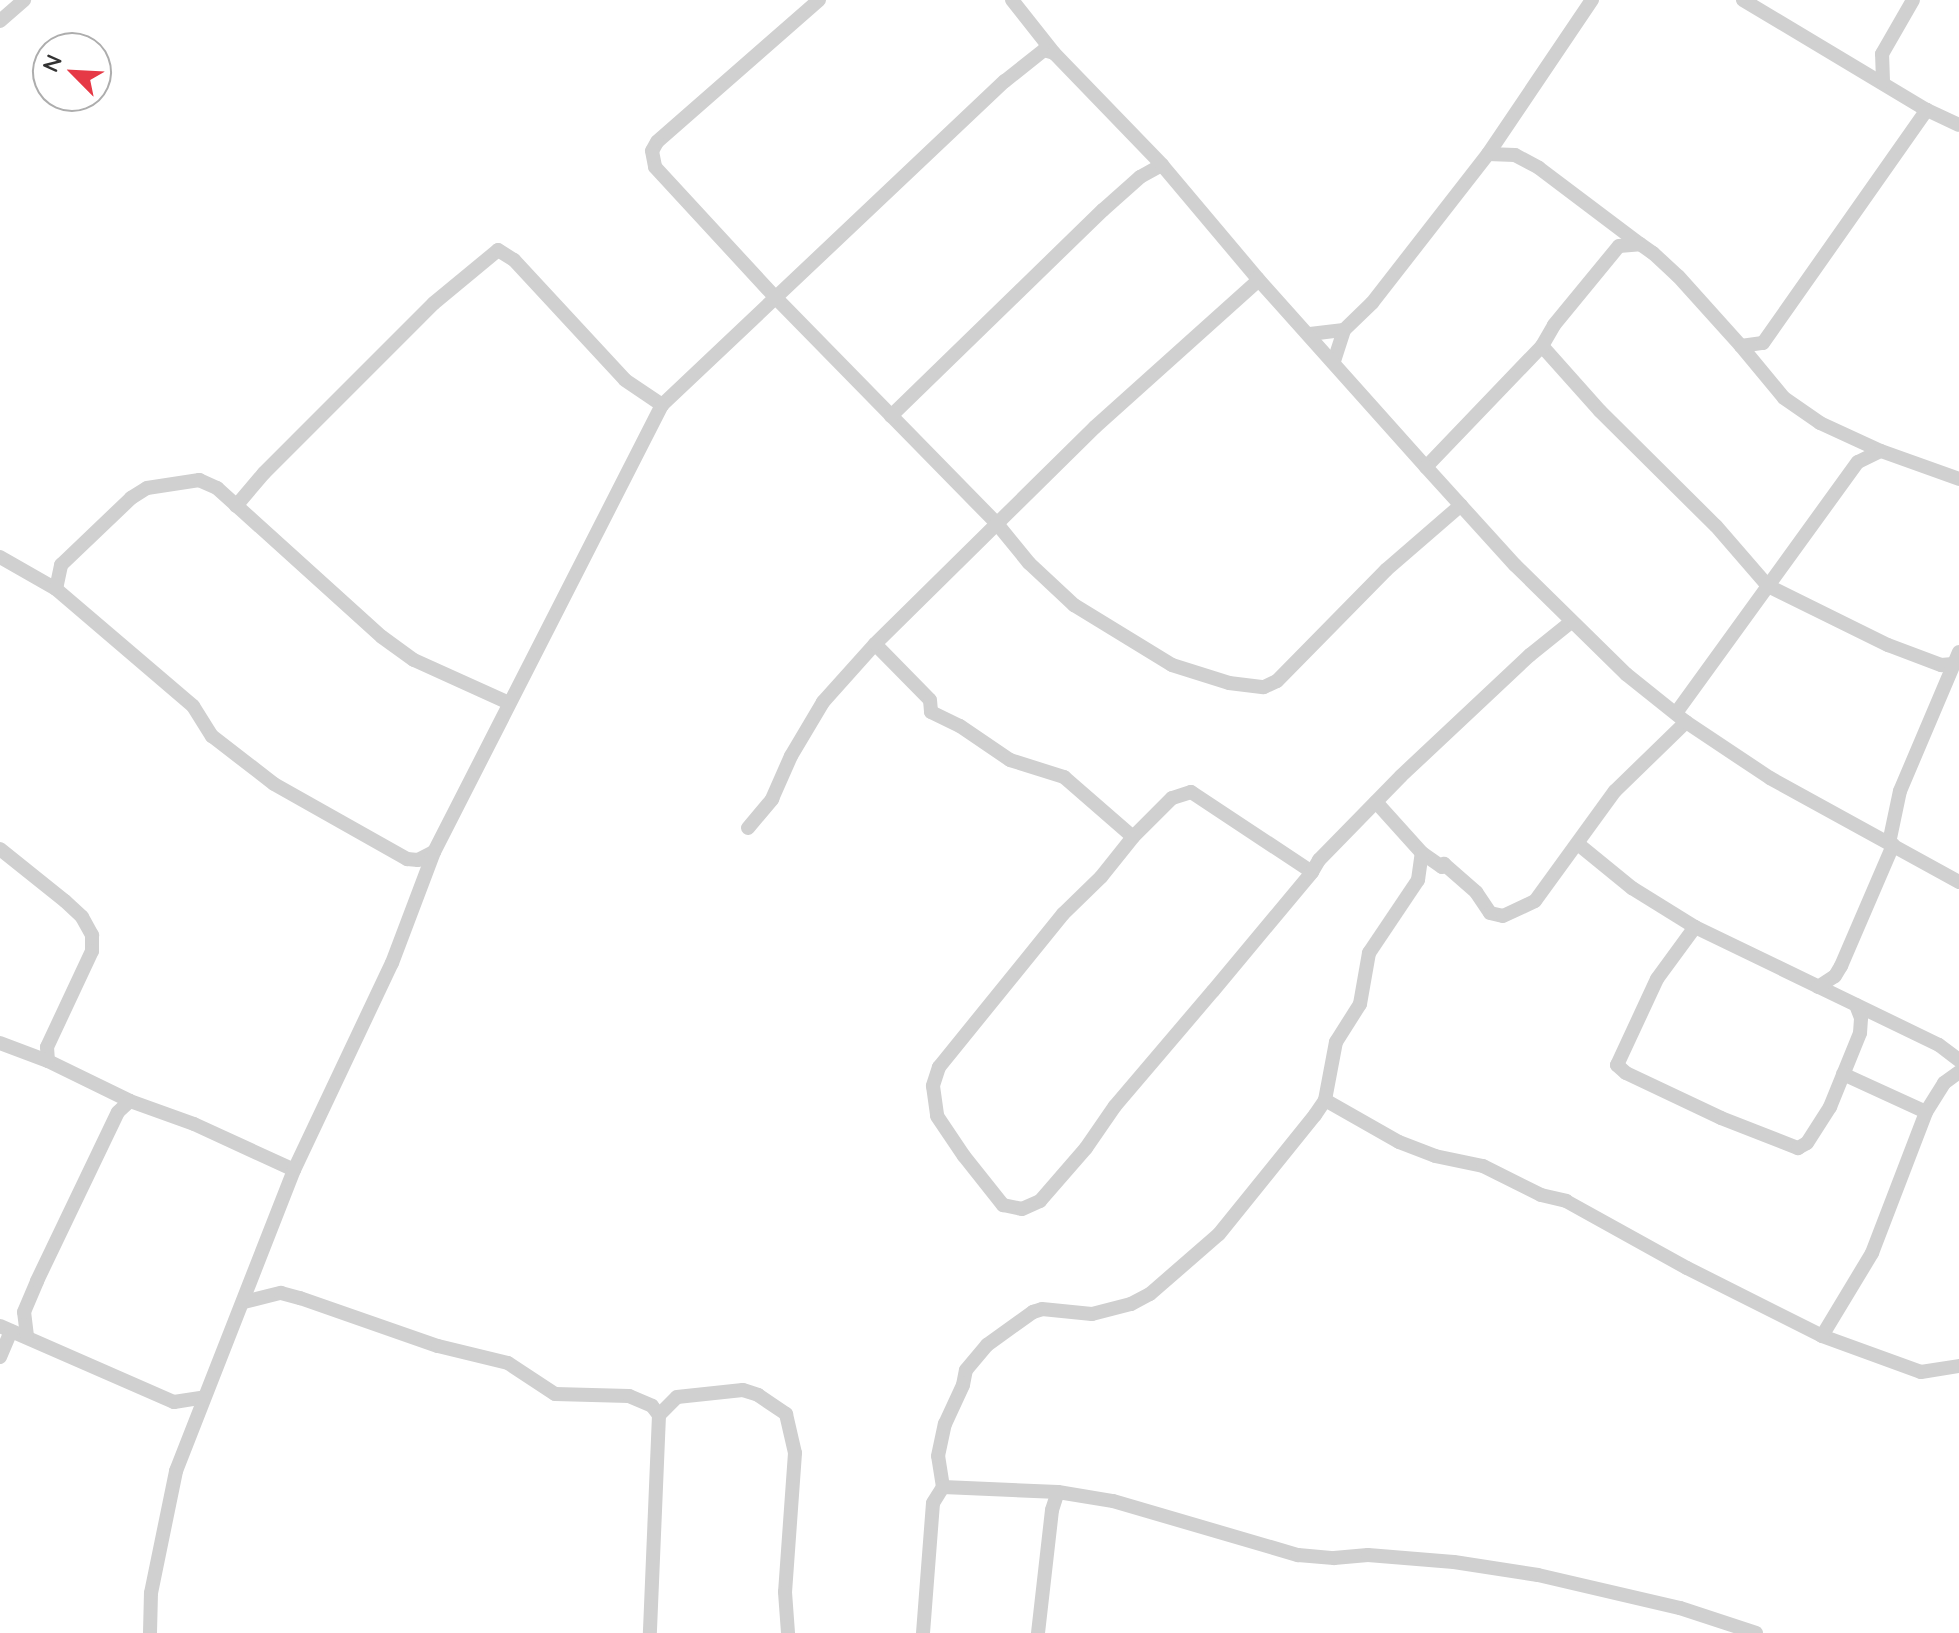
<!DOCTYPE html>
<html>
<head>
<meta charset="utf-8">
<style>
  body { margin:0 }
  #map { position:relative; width:1959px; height:1633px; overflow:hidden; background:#fff; font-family:Quicksand,sans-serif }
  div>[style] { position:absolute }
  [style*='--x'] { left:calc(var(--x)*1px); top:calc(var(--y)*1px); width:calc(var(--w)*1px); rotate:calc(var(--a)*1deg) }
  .minor>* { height:14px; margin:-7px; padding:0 7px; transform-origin:7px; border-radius:7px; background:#d0d0d0 }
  span { translate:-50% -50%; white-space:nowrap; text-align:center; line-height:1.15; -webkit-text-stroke:8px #fff; paint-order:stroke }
  .north { position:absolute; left:32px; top:32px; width:80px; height:80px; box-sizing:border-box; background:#fff; border:2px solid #adadad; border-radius:50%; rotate:294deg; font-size:22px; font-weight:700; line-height:32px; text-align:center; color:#333 }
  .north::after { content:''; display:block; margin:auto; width:28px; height:36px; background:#e63946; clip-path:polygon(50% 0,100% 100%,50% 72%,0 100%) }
</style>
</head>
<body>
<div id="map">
  <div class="minor">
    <div style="--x:819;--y:0;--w:215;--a:138.8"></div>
    <div style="--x:657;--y:142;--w:10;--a:119"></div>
    <div style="--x:652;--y:151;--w:16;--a:79"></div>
    <div style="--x:655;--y:167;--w:178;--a:47.3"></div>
    <div style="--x:776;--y:298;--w:318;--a:45.6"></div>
    <div style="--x:998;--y:525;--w:49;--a:50.8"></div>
    <div style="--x:1029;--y:563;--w:62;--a:43"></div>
    <div style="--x:1074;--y:605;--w:115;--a:31.5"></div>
    <div style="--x:1172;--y:665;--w:60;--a:17.5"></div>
    <div style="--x:1229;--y:683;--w:35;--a:7"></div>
    <div style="--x:1264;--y:687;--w:14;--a:-25"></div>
    <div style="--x:1277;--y:681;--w:156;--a:-45.5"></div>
    <div style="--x:1386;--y:570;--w:99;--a:-40.9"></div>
    <div style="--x:1012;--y:0;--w:68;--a:51.6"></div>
    <div style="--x:1743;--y:0;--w:214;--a:30.9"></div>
    <div style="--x:1927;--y:110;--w:35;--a:25"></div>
    <div style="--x:0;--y:21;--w:32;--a:-41"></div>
    <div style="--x:1883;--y:81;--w:27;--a:-92"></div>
    <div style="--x:1882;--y:54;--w:62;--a:-60.1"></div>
    <div style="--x:1488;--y:154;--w:27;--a:2"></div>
    <div style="--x:1515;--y:155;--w:27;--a:28"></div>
    <div style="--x:1539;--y:168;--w:126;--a:37"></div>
    <div style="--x:1310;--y:334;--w:34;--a:-7"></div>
    <div style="--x:1344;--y:330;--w:39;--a:-44"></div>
    <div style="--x:1372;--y:303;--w:189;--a:-52.1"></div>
    <div style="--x:1488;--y:154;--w:186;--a:-56"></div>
    <div style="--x:1542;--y:346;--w:87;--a:48.3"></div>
    <div style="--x:1600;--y:411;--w:163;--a:44.8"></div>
    <div style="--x:1716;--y:526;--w:79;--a:49.1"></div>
    <div style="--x:1768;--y:586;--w:134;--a:26.2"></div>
    <div style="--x:1888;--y:645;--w:57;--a:20.7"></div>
    <div style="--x:1941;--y:665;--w:12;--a:-5"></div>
    <div style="--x:1741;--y:346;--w:67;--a:50.4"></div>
    <div style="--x:1784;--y:398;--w:44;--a:34.8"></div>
    <div style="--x:1820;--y:423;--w:67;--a:24.7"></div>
    <div style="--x:1334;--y:361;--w:33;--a:-72"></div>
    <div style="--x:891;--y:416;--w:296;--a:-44.2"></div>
    <div style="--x:1103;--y:210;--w:50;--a:-41.7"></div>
    <div style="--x:1140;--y:177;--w:25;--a:-29"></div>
    <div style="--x:1426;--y:467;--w:168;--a:-46.2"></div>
    <div style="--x:1542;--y:346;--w:24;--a:-60"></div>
    <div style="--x:1554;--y:325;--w:102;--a:-50.6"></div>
    <div style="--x:1619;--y:246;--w:21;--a:-5"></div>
    <div style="--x:1640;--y:244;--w:16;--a:35"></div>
    <div style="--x:1653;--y:253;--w:34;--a:43"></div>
    <div style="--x:1678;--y:276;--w:94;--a:48"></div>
    <div style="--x:1741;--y:346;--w:22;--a:-8"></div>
    <div style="--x:1763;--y:343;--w:285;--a:-54.9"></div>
    <div style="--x:236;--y:506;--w:43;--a:-49.7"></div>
    <div style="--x:264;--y:473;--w:240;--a:-45"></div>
    <div style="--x:434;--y:303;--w:83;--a:-39.6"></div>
    <div style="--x:498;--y:250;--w:19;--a:32"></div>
    <div style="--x:514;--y:260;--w:163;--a:47.2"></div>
    <div style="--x:625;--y:380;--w:45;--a:34"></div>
    <div style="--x:0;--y:557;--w:64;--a:29.7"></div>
    <div style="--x:56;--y:589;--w:180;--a:40.5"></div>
    <div style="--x:193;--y:706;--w:36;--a:58"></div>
    <div style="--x:212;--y:736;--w:78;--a:37.7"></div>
    <div style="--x:274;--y:784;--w:153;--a:29.4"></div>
    <div style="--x:407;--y:859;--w:11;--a:5"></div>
    <div style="--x:418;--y:860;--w:18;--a:-27"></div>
    <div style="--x:56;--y:589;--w:25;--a:-78"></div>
    <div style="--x:61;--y:565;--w:97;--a:-43.7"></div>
    <div style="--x:131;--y:498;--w:19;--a:-32"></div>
    <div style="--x:147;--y:488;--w:53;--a:-8.7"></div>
    <div style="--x:199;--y:480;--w:20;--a:24"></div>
    <div style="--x:217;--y:488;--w:222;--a:42.1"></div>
    <div style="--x:382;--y:637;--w:39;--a:36"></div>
    <div style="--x:414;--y:660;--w:104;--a:24.4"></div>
    <div style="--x:875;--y:644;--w:78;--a:45.5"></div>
    <div style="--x:930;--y:700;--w:12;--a:85"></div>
    <div style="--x:931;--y:712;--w:32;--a:26"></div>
    <div style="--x:960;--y:726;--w:60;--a:34.2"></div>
    <div style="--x:1010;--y:760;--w:57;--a:17.5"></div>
    <div style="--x:1064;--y:777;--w:91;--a:41"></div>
    <div style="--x:1676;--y:713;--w:310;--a:-54.1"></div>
    <div style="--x:1858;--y:462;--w:25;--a:-26"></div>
    <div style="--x:1881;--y:451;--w:83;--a:19.7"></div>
    <div style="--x:1376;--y:802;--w:69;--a:48"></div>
    <div style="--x:1422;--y:853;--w:24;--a:35"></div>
    <div style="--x:1442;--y:867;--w:4;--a:-56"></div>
    <div style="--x:1444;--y:864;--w:43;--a:41.2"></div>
    <div style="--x:1476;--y:892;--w:25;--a:56"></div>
    <div style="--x:1490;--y:913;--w:13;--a:13"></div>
    <div style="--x:1503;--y:916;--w:35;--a:-25"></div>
    <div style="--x:1535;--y:901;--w:136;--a:-54"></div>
    <div style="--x:1615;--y:791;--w:99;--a:-44.2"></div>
    <div style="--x:748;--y:828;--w:38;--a:-50"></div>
    <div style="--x:772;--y:799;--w:47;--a:-66.2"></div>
    <div style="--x:791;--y:756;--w:63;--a:-59.3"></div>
    <div style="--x:823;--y:702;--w:78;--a:-48.1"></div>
    <div style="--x:875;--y:644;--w:309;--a:-44.6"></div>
    <div style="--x:1095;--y:427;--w:220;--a:-41.9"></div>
    <div style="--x:1889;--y:843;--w:53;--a:-78.1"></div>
    <div style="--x:1900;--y:791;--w:151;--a:-67"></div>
    <div style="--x:1578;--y:844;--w:70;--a:39.2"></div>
    <div style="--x:1632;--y:888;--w:74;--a:31.8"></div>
    <div style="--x:1695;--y:927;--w:271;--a:25.8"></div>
    <div style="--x:1939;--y:1045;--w:25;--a:37"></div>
    <div style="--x:0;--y:849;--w:83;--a:38.7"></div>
    <div style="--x:65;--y:901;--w:23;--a:43"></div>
    <div style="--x:82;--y:917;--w:21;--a:61"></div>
    <div style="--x:92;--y:935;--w:16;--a:90"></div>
    <div style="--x:92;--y:951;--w:106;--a:115.1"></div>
    <div style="--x:47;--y:1047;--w:14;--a:86"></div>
    <div style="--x:48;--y:1061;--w:91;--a:26"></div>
    <div style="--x:130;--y:1101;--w:68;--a:19.8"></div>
    <div style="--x:194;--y:1124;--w:110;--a:24.7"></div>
    <div style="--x:1312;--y:872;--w:145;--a:-146.5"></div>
    <div style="--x:1191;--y:792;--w:20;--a:162"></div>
    <div style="--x:1172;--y:798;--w:55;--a:135"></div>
    <div style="--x:1133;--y:837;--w:51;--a:128.7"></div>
    <div style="--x:1101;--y:877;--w:53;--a:135.8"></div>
    <div style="--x:1063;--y:914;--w:197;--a:129"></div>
    <div style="--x:939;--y:1067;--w:20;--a:108"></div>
    <div style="--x:933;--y:1086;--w:30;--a:82"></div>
    <div style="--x:937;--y:1116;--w:48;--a:56"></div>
    <div style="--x:964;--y:1156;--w:63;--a:51.5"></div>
    <div style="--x:1003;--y:1205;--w:19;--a:12"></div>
    <div style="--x:1022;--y:1209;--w:20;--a:-24"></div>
    <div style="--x:1040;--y:1201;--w:70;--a:-49"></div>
    <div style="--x:1086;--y:1148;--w:51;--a:-55.4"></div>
    <div style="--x:1115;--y:1106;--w:151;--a:-49.6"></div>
    <div style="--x:1213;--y:991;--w:155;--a:-50.2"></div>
    <div style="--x:1312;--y:872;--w:14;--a:-60"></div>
    <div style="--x:1319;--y:860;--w:117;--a:-45.7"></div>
    <div style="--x:1401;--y:776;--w:177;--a:-43.2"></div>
    <div style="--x:1530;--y:655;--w:53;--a:-38.8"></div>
    <div style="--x:1695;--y:927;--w:64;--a:126.2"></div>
    <div style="--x:1657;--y:979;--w:95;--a:114.9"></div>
    <div style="--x:1617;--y:1065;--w:12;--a:42"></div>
    <div style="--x:1626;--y:1073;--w:105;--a:25.3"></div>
    <div style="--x:1721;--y:1118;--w:83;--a:21.3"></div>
    <div style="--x:1798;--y:1148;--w:10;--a:-29"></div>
    <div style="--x:1807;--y:1143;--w:43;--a:-57.4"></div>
    <div style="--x:1830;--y:1107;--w:80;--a:-67.9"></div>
    <div style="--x:1860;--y:1033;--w:15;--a:-86"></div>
    <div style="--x:1861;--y:1018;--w:14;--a:-111"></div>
    <div style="--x:1818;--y:987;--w:20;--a:-33"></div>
    <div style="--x:1835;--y:976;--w:12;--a:-59"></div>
    <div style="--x:1841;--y:966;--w:132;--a:-66.7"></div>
    <div style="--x:0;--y:1043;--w:51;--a:20.6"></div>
    <div style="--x:1843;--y:1074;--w:91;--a:24.6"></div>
    <div style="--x:1926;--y:1112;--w:34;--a:-58"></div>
    <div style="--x:1944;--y:1083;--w:19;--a:-36"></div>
    <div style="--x:1325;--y:1100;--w:85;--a:29.6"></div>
    <div style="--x:1399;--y:1142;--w:39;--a:21"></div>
    <div style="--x:1435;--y:1156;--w:49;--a:11.8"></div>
    <div style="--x:1483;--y:1166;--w:65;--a:26.6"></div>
    <div style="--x:1541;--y:1195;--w:26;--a:13"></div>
    <div style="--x:1566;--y:1201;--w:138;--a:29"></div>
    <div style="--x:1687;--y:1268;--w:151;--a:26.7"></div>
    <div style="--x:1822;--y:1336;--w:105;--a:20"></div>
    <div style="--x:1921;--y:1372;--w:38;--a:-9"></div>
    <div style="--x:244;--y:1302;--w:38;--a:-14"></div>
    <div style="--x:281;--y:1293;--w:20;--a:15"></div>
    <div style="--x:300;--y:1298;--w:146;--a:19.2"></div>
    <div style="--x:438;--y:1346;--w:72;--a:13.7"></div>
    <div style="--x:508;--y:1363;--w:56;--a:33.4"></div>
    <div style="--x:555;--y:1394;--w:74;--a:1.5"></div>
    <div style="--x:629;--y:1396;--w:25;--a:23"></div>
    <div style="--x:652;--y:1406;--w:11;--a:52"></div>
    <div style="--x:659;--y:1415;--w:218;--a:92.4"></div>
    <div style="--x:0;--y:1326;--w:190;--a:23.6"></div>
    <div style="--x:174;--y:1402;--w:30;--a:-9"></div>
    <div style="--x:27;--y:1336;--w:24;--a:-97"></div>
    <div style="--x:24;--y:1312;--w:34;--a:-67"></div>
    <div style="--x:37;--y:1281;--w:187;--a:-64.4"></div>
    <div style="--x:118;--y:1112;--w:16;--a:-43"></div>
    <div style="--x:1822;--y:1336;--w:97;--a:-58.9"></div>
    <div style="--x:1872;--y:1253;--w:151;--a:-69"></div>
    <div style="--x:0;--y:1357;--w:28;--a:-67"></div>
    <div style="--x:659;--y:1415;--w:25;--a:-45"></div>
    <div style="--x:677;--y:1397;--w:66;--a:-6.1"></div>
    <div style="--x:743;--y:1390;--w:16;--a:18"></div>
    <div style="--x:758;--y:1395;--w:34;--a:34"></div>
    <div style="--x:786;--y:1414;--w:40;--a:77"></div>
    <div style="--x:795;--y:1453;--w:139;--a:94.1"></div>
    <div style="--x:785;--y:1592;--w:41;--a:85.8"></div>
    <div style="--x:943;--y:1487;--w:31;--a:-99"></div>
    <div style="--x:938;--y:1456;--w:33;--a:-78"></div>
    <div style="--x:945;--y:1424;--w:43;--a:-65.2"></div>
    <div style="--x:963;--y:1385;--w:15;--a:-79"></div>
    <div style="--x:966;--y:1370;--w:33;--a:-50"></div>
    <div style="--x:987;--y:1345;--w:57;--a:-35.7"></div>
    <div style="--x:1033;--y:1312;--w:9;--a:-18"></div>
    <div style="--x:1042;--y:1309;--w:50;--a:5.7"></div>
    <div style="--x:1092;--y:1314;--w:40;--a:-14.4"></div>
    <div style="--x:1131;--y:1304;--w:21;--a:-28"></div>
    <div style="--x:1150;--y:1294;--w:91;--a:-41"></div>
    <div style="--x:1219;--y:1234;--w:153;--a:-51.1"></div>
    <div style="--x:1315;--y:1115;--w:18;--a:-56"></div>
    <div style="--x:1325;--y:1100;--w:59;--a:-79.3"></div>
    <div style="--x:1336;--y:1042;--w:45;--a:-57.7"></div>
    <div style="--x:1360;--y:1004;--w:52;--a:-80"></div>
    <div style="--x:1369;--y:953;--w:88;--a:-56.1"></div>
    <div style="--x:1418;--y:880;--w:27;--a:-82"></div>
    <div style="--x:150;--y:1633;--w:40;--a:-88.6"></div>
    <div style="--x:151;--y:1593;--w:125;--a:-78.4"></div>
    <div style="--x:176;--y:1471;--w:323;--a:-68.6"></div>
    <div style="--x:294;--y:1170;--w:229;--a:-64.7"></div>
    <div style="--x:392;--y:963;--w:119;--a:-69.3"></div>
    <div style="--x:434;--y:852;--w:502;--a:-62.98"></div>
    <div style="--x:662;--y:405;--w:472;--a:-43.4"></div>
    <div style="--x:1005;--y:81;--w:50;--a:-38.5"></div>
    <div style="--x:1044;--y:50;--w:10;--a:17"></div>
    <div style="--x:1054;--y:53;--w:156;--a:46"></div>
    <div style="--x:1162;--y:165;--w:148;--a:49.9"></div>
    <div style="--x:1257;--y:278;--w:254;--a:48.2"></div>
    <div style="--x:1426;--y:467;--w:132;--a:47.8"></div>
    <div style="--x:1515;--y:565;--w:156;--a:44.5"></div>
    <div style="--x:1626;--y:674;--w:77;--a:38.7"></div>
    <div style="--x:1686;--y:722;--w:101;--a:33.7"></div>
    <div style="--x:1770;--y:778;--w:216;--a:28.8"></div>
    <div style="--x:923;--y:1633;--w:130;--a:-85.6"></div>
    <div style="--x:933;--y:1503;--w:19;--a:-58"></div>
    <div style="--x:943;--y:1487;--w:115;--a:2.5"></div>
    <div style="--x:1058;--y:1492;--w:56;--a:9.3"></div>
    <div style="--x:1113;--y:1501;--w:193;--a:16.3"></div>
    <div style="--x:1298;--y:1555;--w:36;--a:5"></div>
    <div style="--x:1334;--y:1558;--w:34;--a:-5"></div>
    <div style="--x:1368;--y:1555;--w:86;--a:4.7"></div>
    <div style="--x:1454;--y:1562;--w:85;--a:8.8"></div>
    <div style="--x:1538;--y:1575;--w:146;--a:13.1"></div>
    <div style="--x:1680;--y:1608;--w:80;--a:18.2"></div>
    <div style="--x:1038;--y:1633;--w:124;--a:-83.5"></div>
    <div style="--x:1052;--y:1510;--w:19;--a:-72"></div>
  </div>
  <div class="north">N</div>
</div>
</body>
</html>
